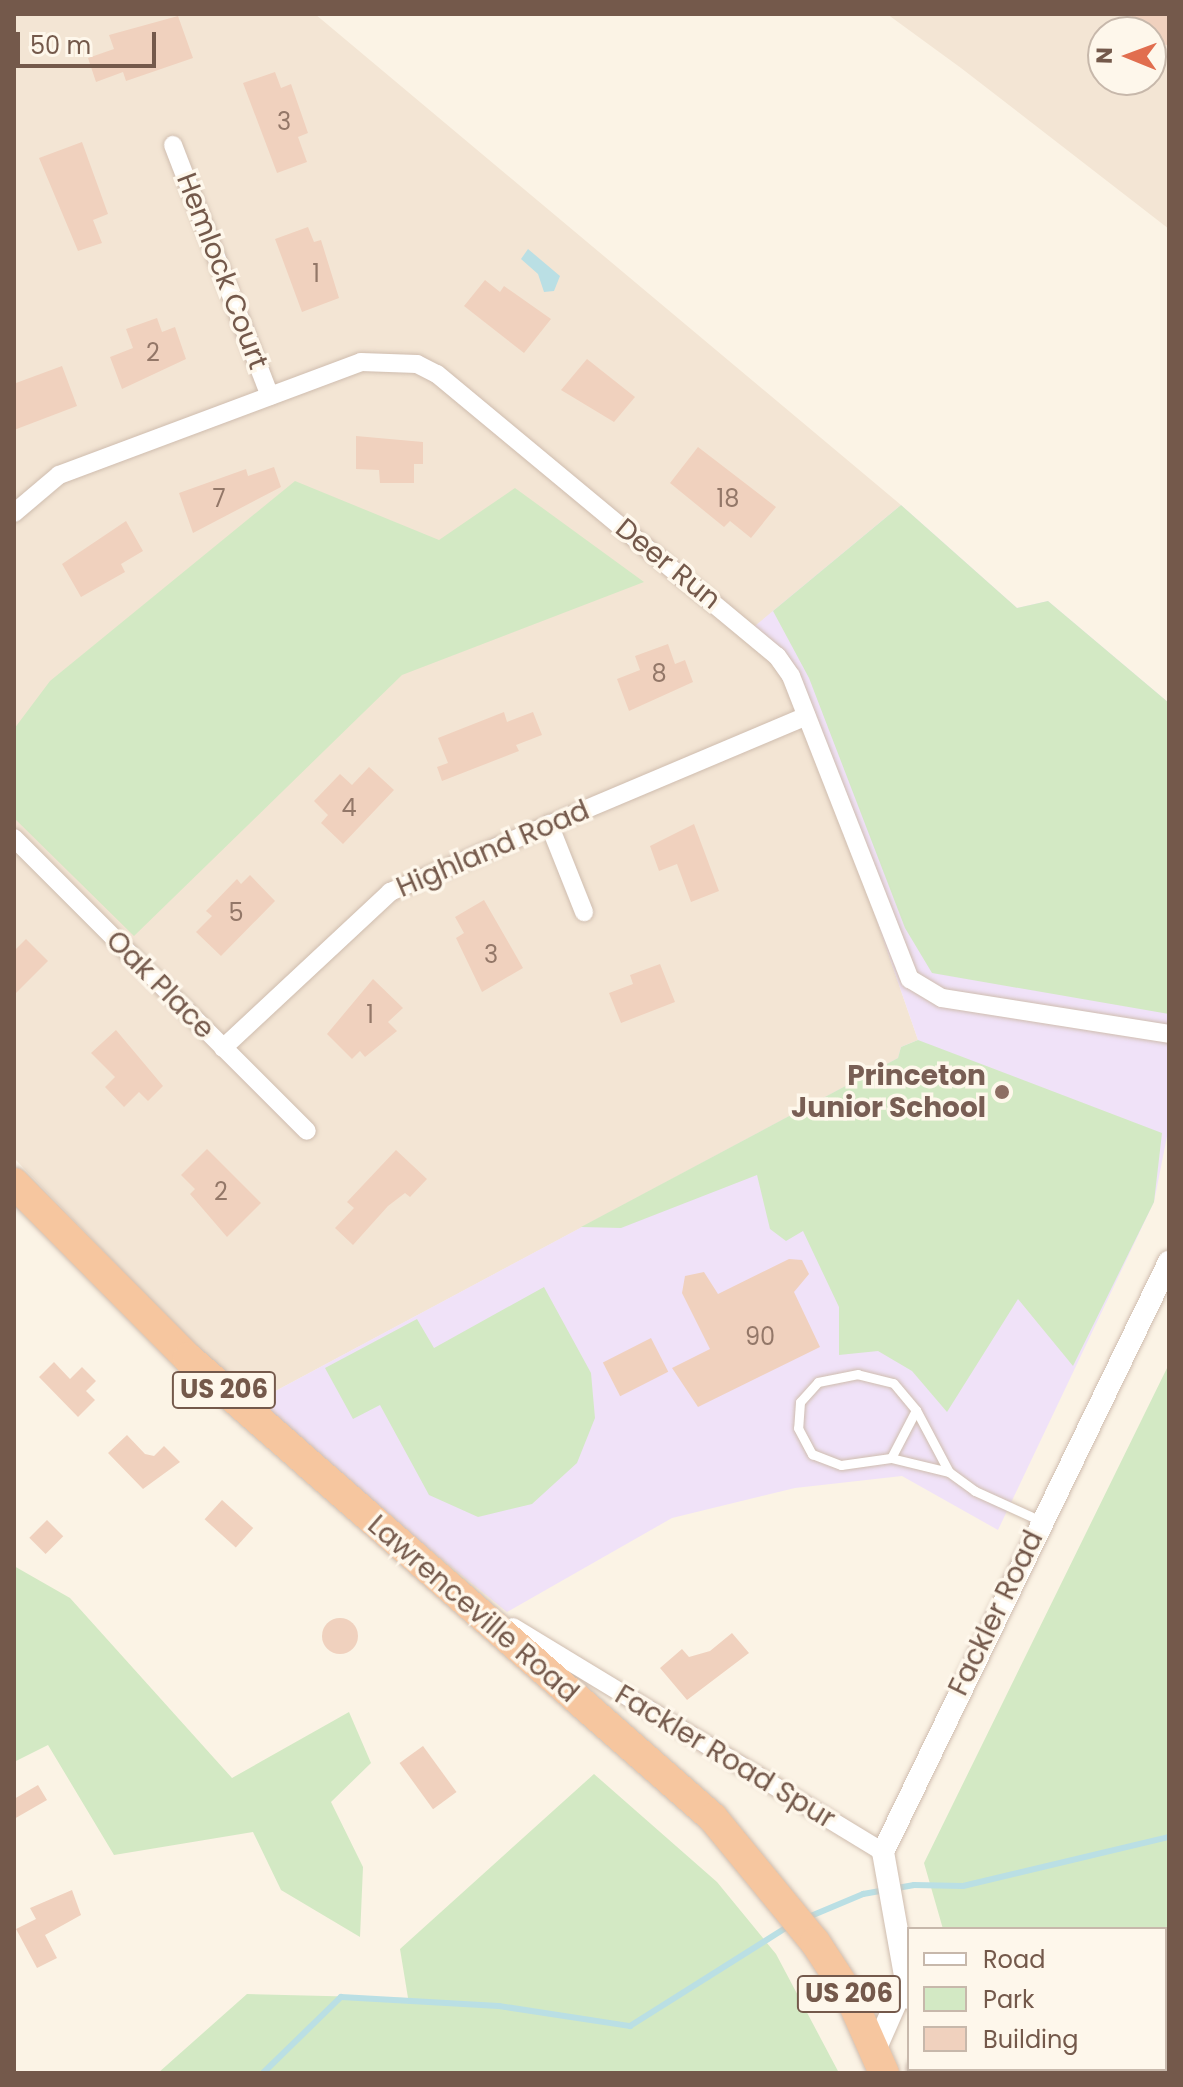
<!DOCTYPE html>
<html>
<head>
<meta charset="utf-8">
<style>
  body { margin:0 }
  #map { position:relative; width:1183px; height:2087px; overflow:hidden; background:#fbf3e5; font-family:Poppins,sans-serif }
  div>[style] { position:absolute }
  [style*='--x'] { left:calc(var(--x)*1px); top:calc(var(--y)*1px); width:calc(var(--w)*1px); rotate:calc(var(--a)*1deg) }
  .residential>* { inset:0; background:#f3e5d4 }
  .education>* { inset:0; background:#f0e2f8 }
  .green>* { inset:0; background:#d3e9c4 }
  .water>* { inset:0; background:#badfe4 }
  .stream>* { height:6px; margin:-3px; padding:0 3px; transform-origin:3px; border-radius:3px; background:#badfe4 }
  .building>* { inset:0; background:#f0d1be; transform-origin:0 0 }
  .round { border-radius:50% }
  .roads { filter:drop-shadow(0 0 2px #cfbdaf) drop-shadow(0 0 2px #cfbdaf) }
  .service>* { height:9px; margin:-4.5px; padding:0 4.5px; transform-origin:4.5px; border-radius:4.5px; background:#fff }
  .minor>* { height:18px; margin:-9px; padding:0 9px; transform-origin:9px; border-radius:9px; background:#fff }
  .tertiary>* { height:22px; margin:-11px; padding:0 11px; transform-origin:11px; border-radius:11px; background:#fff }
  .trunk>* { height:30px; margin:-15px; padding:0 15px; transform-origin:15px; border-radius:15px; background:#f6c69f }
  .dots>* { width:22px; height:22px; translate:-50% -50%; box-sizing:border-box; border:4px solid #fef7eb; border-radius:50% }
  span { translate:-50% -50%; white-space:nowrap; text-align:center; line-height:1.15; -webkit-text-stroke:7px #fef7eb; paint-order:stroke }
  .number-label { font-size:24px; color:#937768 }
  .number-label span { -webkit-text-stroke-width:0 }
  .shield-label span { padding:2px 6px; background:#fef7eb; border:2px solid; border-radius:6px; -webkit-text-stroke-width:0 }
  .shield-label { font-size:26px; color:#74594b; font-weight:700 }
  .street-label { font-size:28px; color:#74594b }
  .education-label { font-size:28px; color:#785e54; font-weight:700 }
  .right { translate:-100% -50%; text-align:right }
  .frame { position:absolute; inset:0; border:16px solid #74594b; pointer-events:none }
  .legend { position:absolute; left:907px; top:1927px; width:260px; height:144px; box-sizing:border-box; background:#fef7eb; border:2px solid #c7b8ab; margin:0; padding:10px 14px; list-style:none; font-size:24px; color:#74594b }
  .legend li { display:flex; align-items:center; gap:16px; height:40px }
  .legend b { width:40px; border:2px solid #c7b8ab }
  .north { position:absolute; left:1087px; top:16px; width:80px; height:80px; box-sizing:border-box; background:#fef7eb; border:2px solid #c7b8ab; border-radius:50%; rotate:271deg; font-size:22px; font-weight:700; line-height:32px; text-align:center; color:#74594b }
  .north::after { content:''; display:block; margin:auto; width:28px; height:36px; background:#e16e4f; clip-path:polygon(50% 0,100% 100%,50% 72%,0 100%) }
  .scale { position:absolute; left:16px; top:32px; width:140px; height:36px; box-sizing:border-box; border:4px solid #74594b; border-top:0; padding-left:10px; font-size:24px; line-height:28px; white-space:nowrap; color:#74594b; -webkit-text-stroke:6px #fef7eb; paint-order:stroke }
</style>
</head>
<body>
<div id="map">
  <div class="residential">
    <div style="clip-path:polygon(14px 14px,315px 14px,901px 505px,751px 630px,806px 716px,918px 1040px,901px 1047px,899px 1058px,251px 1404px,14px 1158px)"></div>
    <div style="clip-path:polygon(evenodd,887px 14px,1169px 14px,1169px 229px,961px 68px,887px 14px,1103px 32px,1151px 32px,1151px 80px,1103px 80px,1103px 32px)"></div>
  </div>
  <div class="education">
    <div style="clip-path:polygon(901px 505px,1017px 608px,1048px 601px,1169px 703px,1169px 1126px,1154px 1202px,998px 1530px,902px 1476px,795px 1488px,672px 1518px,507px 1612px,251px 1404px,898px 1058px,901px 1047px,918px 1040px,806px 716px,750px 630px)"></div>
  </div>
  <div class="green">
    <div style="clip-path:polygon(295px 481px,439px 540px,515px 488px,644px 582px,402px 675px,134px 936px,14px 818px,14px 729px,50px 681px)"></div>
    <div style="clip-path:polygon(901px 505px,1017px 608px,1048px 601px,1169px 703px,1169px 1014px,932px 973px,905px 928px,809px 678px,773px 611px)"></div>
    <div style="clip-path:polygon(918px 1040px,1162px 1133px,1154px 1202px,1073px 1366px,1018px 1299px,947px 1412px,912px 1371px,878px 1351px,839px 1355px,839px 1307px,803px 1231px,786px 1241px,770px 1229px,757px 1175px,621px 1228px,581px 1227px,898px 1058px,901px 1047px)"></div>
    <div style="clip-path:polygon(544px 1287px,591px 1373px,595px 1418px,577px 1463px,532px 1504px,478px 1517px,429px 1495px,380px 1405px,353px 1419px,325px 1368px,417px 1319px,434px 1348px)"></div>
    <div style="clip-path:polygon(1169px 1364px,1169px 2073px,931px 2073px,1165px 2069px,1165px 1929px,943px 1929px,924px 1863px)"></div>
    <div style="clip-path:polygon(14px 1566px,70px 1598px,232px 1778px,349px 1712px,371px 1763px,331px 1802px,363px 1867px,360px 1937px,281px 1890px,253px 1832px,114px 1855px,48px 1745px,14px 1762px)"></div>
    <div style="clip-path:polygon(594px 1774px,717px 1882px,776px 1954px,839px 2073px,158px 2073px,247px 1994px,408px 1998px,400px 1949px)"></div>
  </div>
  <div class="water">
    <div style="clip-path:polygon(528px 249px,560px 276px,554px 291px,544px 292px,538px 274px,521px 259px)"></div>
  </div>
  <div class="stream">
    <div style="--x:806;--y:1918;--w:62;--a:-22.8"></div>
    <div style="--x:863;--y:1894;--w:52;--a:-10"></div>
    <div style="--x:914;--y:1885;--w:49;--a:1.2"></div>
    <div style="--x:963;--y:1886;--w:212;--a:-13.4"></div>
    <div style="--x:263;--y:2073;--w:109;--a:-44.3"></div>
    <div style="--x:341;--y:1997;--w:158;--a:3.3"></div>
    <div style="--x:499;--y:2006;--w:133;--a:8.7"></div>
    <div style="--x:630;--y:2026;--w:188;--a:-32.2"></div>
  </div>
  <div class="building">
    <div style="clip-path:polygon(1132px 14px,1169px 14px,1169px 45px,1151px 44px,1151px 32px,1131px 32px)"></div>
    <div style="clip-path:polygon(178px 16px,193px 58px,126px 81px,123px 72px,96px 82px,88px 58px,114px 49px,109px 35px)"></div>
    <div style="clip-path:polygon(275px 72px,281px 88px,291px 84px,308px 133px,298px 137px,307px 162px,277px 173px,243px 83px)"></div>
    <div style="clip-path:polygon(82px 142px,108px 214px,93px 220px,102px 243px,78px 251px,39px 158px)"></div>
    <div style="clip-path:polygon(308px 227px,314px 242px,321px 240px,339px 298px,302px 312px,275px 239px)"></div>
    <div style="clip-path:polygon(485px 280px,500px 292px,504px 286px,551px 319px,524px 353px,464px 306px)"></div>
    <div style="clip-path:polygon(157px 318px,162px 332px,175px 327px,186px 359px,122px 389px,110px 357px,133px 348px,126px 329px)"></div>
    <div style="clip-path:polygon(587px 359px,635px 397px,614px 422px,561px 390px)"></div>
    <div style="clip-path:polygon(62px 366px,77px 406px,14px 430px,16px 383px)"></div>
    <div style="clip-path:polygon(356px 436px,423px 442px,423px 464px,414px 464px,414px 483px,380px 483px,379px 470px,356px 469px)"></div>
    <div style="clip-path:polygon(698px 447px,776px 507px,751px 538px,730px 521px,724px 527px,670px 483px)"></div>
    <div style="clip-path:polygon(274px 467px,281px 487px,193px 533px,179px 493px,246px 469px,248px 476px)"></div>
    <div style="clip-path:polygon(126px 521px,143px 551px,121px 564px,125px 572px,81px 597px,62px 564px)"></div>
    <div style="clip-path:polygon(668px 644px,675px 664px,685px 660px,693px 682px,629px 711px,617px 679px,640px 670px,635px 656px)"></div>
    <div style="clip-path:polygon(504px 712px,507px 722px,533px 712px,542px 735px,516px 745px,519px 751px,442px 781px,437px 767px,448px 763px,438px 738px)"></div>
    <div style="clip-path:polygon(369px 767px,394px 790px,343px 844px,321px 823px,328px 815px,314px 801px,340px 774px,352px 785px)"></div>
    <div style="clip-path:polygon(694px 824px,719px 891px,691px 902px,677px 864px,659px 871px,650px 846px)"></div>
    <div style="clip-path:polygon(250px 875px,275px 901px,221px 956px,196px 932px,212px 916px,206px 911px,237px 879px,241px 884px)"></div>
    <div style="clip-path:polygon(484px 900px,523px 968px,482px 992px,456px 938px,464px 933px,455px 917px)"></div>
    <div style="clip-path:polygon(26px 939px,48px 961px,14px 995px,14px 951px)"></div>
    <div style="clip-path:polygon(660px 964px,675px 1002px,621px 1023px,609px 993px,633px 984px,630px 975px)"></div>
    <div style="clip-path:polygon(373px 979px,403px 1008px,388px 1022px,397px 1031px,365px 1057px,360px 1051px,352px 1059px,327px 1034px)"></div>
    <div style="clip-path:polygon(116px 1030px,163px 1086px,148px 1101px,139px 1092px,124px 1107px,105px 1087px,115px 1077px,91px 1053px)"></div>
    <div style="clip-path:polygon(207px 1149px,261px 1203px,227px 1237px,190px 1194px,195px 1189px,181px 1175px)"></div>
    <div style="clip-path:polygon(396px 1150px,427px 1179px,410px 1197px,405px 1193px,388px 1206px,353px 1245px,335px 1228px,354px 1208px,347px 1202px)"></div>
    <div style="clip-path:polygon(789px 1259px,802px 1260px,809px 1274px,794px 1292px,820px 1347px,698px 1407px,672px 1368px,710px 1349px,682px 1293px,685px 1276px,704px 1272px,718px 1294px)"></div>
    <div style="left:651px;top:1338px;width:38px;height:54px;rotate:63deg"></div>
    <div style="clip-path:polygon(54px 1362px,70px 1379px,82px 1367px,96px 1381px,86px 1391px,95px 1400px,78px 1417px,39px 1377px)"></div>
    <div style="clip-path:polygon(127px 1435px,145px 1454px,154px 1456px,164px 1446px,180px 1462px,143px 1489px,108px 1453px)"></div>
    <div style="left:222px;top:1500px;width:42px;height:26px;rotate:42deg"></div>
    <div style="left:47px;top:1520px;width:23px;height:25px;rotate:45deg"></div>
    <div class="round" style="left:322px;top:1618px;width:36px;height:36px"></div>
    <div style="clip-path:polygon(732px 1633px,749px 1653px,687px 1700px,660px 1668px,682px 1649px,689px 1657px,710px 1651px)"></div>
    <div style="left:423px;top:1746px;width:57px;height:29px;rotate:54deg"></div>
    <div style="clip-path:polygon(38px 1785px,47px 1800px,14px 1819px,14px 1799px)"></div>
    <div style="clip-path:polygon(72px 1890px,81px 1915px,45px 1935px,57px 1958px,37px 1968px,16px 1929px,36px 1919px,30px 1908px)"></div>
  </div>
  <div class="roads">
    <div class="service">
      <div style="--x:891;--y:1458;--w:54;--a:-62.5"></div>
      <div style="--x:949;--y:1472;--w:70;--a:-118"></div>
      <div style="--x:916;--y:1410;--w:35;--a:-130"></div>
      <div style="--x:893;--y:1383;--w:36;--a:-166"></div>
      <div style="--x:858;--y:1374;--w:41;--a:168.7"></div>
      <div style="--x:818;--y:1382;--w:27;--a:132"></div>
      <div style="--x:800;--y:1402;--w:26;--a:94"></div>
      <div style="--x:798;--y:1428;--w:30;--a:62"></div>
      <div style="--x:812;--y:1454;--w:31;--a:21"></div>
      <div style="--x:841;--y:1465;--w:50;--a:-8"></div>
      <div style="--x:891;--y:1458;--w:60;--a:13.6"></div>
      <div style="--x:949;--y:1472;--w:32;--a:36"></div>
      <div style="--x:975;--y:1491;--w:72;--a:24.4"></div>
    </div>
    <div class="minor">
      <div style="--x:173;--y:145;--w:269;--a:68.9"></div>
      <div style="--x:14;--y:513;--w:59;--a:-40.2"></div>
      <div style="--x:59;--y:475;--w:322;--a:-20.5"></div>
      <div style="--x:361;--y:362;--w:56;--a:2"></div>
      <div style="--x:417;--y:364;--w:22;--a:27"></div>
      <div style="--x:437;--y:374;--w:442;--a:39.7"></div>
      <div style="--x:777;--y:656;--w:24;--a:55"></div>
      <div style="--x:791;--y:676;--w:326;--a:68.6"></div>
      <div style="--x:910;--y:979;--w:37;--a:31"></div>
      <div style="--x:942;--y:998;--w:230;--a:9"></div>
      <div style="--x:549;--y:824;--w:95;--a:68.3"></div>
      <div style="--x:14;--y:838;--w:414;--a:45"></div>
      <div style="--x:223;--y:1048;--w:229;--a:-43"></div>
      <div style="--x:390;--y:892;--w:452;--a:-22.9"></div>
      <div style="--x:513;--y:1627;--w:433;--a:31.3"></div>
    </div>
    <div class="tertiary">
      <div style="--x:909;--y:1998;--w:148;--a:-100.1"></div>
      <div style="--x:883;--y:1852;--w:656;--a:-64.14"></div>
      <div style="--x:875;--y:2050;--w:74;--a:-66.2"></div>
      <div style="--x:918;--y:2069;--w:4;--a:90"></div>
    </div>
    <div class="trunk">
      <div style="--x:14;--y:1183;--w:247;--a:45.2"></div>
      <div style="--x:188;--y:1358;--w:698;--a:41.22"></div>
      <div style="--x:713;--y:1818;--w:161;--a:50.6"></div>
      <div style="--x:815;--y:1942;--w:62;--a:56.8"></div>
      <div style="--x:849;--y:1994;--w:86;--a:66.1"></div>
    </div>
  </div>
  <div class="dots">
    <div style="left:1002px;top:1092px;background:#8d6e63"></div>
  </div>
  <div class="number-label">
    <span style="left:284px;top:122px">3</span>
    <span style="left:316px;top:274px">1</span>
    <span style="left:153px;top:353px">2</span>
    <span style="left:219px;top:499px">7</span>
    <span style="left:728px;top:499px">18</span>
    <span style="left:659px;top:674px">8</span>
    <span style="left:349px;top:808px">4</span>
    <span style="left:236px;top:913px">5</span>
    <span style="left:491px;top:955px">3</span>
    <span style="left:370px;top:1015px">1</span>
    <span style="left:221px;top:1192px">2</span>
    <span style="left:760px;top:1337px">90</span>
  </div>
  <div class="shield-label">
    <span style="left:224px;top:1390px">US 206</span>
    <span style="left:849px;top:1994px">US 206</span>
  </div>
  <div class="street-label">
    <span style="left:222px;top:271px;rotate:69deg">Hemlock Court</span>
    <span style="left:668px;top:564px;rotate:39deg">Deer Run</span>
    <span style="left:493px;top:849px;rotate:-23deg">Highland Road</span>
    <span style="left:160px;top:985px;rotate:45deg">Oak Place</span>
    <span style="left:473px;top:1609px;rotate:41deg">Lawrenceville Road</span>
    <span style="left:996px;top:1613px;rotate:-64deg">Fackler Road</span>
    <span style="left:725px;top:1757px;rotate:31deg">Fackler Road Spur</span>
  </div>
  <div class="education-label">
    <span class="right" style="left:986px;top:1092px">Princeton<br>Junior School</span>
  </div>
  <div class="frame"></div>
  <ul class="legend">
  <li><b style="height:10px;background:#fff"></b>Road</li>
  <li><b style="height:22px;background:#d3e9c4"></b>Park</li>
  <li><b style="height:22px;background:#f0d1be"></b>Building</li>
  </ul>
  <div class="north">N</div>
  <div class="scale">50 m</div>
</div>
</body>
</html>
